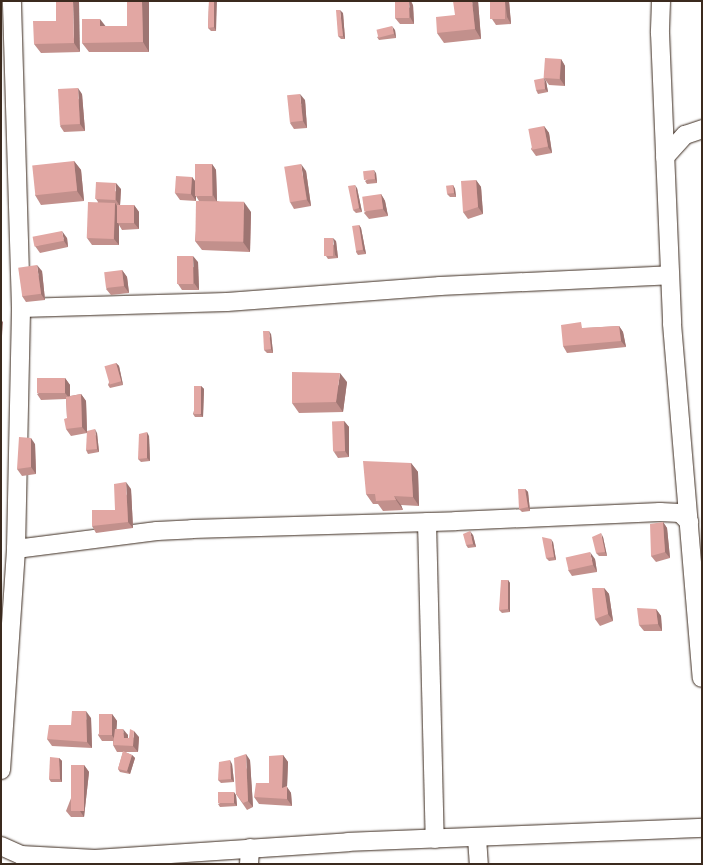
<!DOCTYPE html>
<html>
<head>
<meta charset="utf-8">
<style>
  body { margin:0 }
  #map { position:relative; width:703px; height:865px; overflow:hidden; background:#fff; font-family:Kalam,sans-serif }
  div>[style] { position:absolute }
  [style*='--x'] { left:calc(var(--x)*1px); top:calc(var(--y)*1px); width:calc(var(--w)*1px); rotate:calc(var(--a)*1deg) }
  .roads { filter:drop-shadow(0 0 1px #3b2a1e) drop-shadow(0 0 1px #3b2a1e) }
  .street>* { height:18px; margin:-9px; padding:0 9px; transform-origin:9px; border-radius:9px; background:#fff }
  .wall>* { inset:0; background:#c2908c }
  .shaded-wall>* { inset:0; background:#9e7572 }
  .building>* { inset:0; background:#e2a7a3; transform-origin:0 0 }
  span { translate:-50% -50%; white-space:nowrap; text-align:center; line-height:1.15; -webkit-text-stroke:4px #fff; paint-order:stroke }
  .frame { position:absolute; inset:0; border:2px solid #3b2a1e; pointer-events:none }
</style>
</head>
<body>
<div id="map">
  <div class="roads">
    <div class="street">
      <div style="--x:661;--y:1;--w:32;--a:92"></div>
      <div style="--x:660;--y:33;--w:291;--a:87.6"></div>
      <div style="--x:672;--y:324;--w:355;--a:85.2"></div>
      <div style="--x:665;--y:157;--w:30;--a:-48"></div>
      <div style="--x:685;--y:135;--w:18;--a:-19"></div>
      <div style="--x:21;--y:308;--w:206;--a:-1.7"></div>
      <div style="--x:227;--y:302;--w:214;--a:-4.3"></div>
      <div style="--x:440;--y:286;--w:230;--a:-2.7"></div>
      <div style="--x:427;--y:522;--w:317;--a:88.6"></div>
      <div style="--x:16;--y:549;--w:142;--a:-7.3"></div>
      <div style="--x:157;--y:531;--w:35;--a:-3"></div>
      <div style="--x:192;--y:529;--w:264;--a:-1.7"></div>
      <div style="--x:456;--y:521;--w:204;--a:-2.5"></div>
      <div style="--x:660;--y:512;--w:20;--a:3"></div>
      <div style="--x:680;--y:513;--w:13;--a:45"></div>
      <div style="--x:1;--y:770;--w:222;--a:-86.1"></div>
      <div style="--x:16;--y:549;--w:241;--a:-88.8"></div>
      <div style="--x:21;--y:308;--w:307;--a:-91.7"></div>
      <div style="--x:477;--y:838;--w:26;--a:86"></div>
      <div style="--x:1;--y:846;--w:22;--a:24"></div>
      <div style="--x:21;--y:855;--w:74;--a:3.1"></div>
      <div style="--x:95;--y:859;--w:254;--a:-3.8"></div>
      <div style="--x:348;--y:842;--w:354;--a:-2.3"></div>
      <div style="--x:249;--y:864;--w:16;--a:-86"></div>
    </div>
  </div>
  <div class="wall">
    <div style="clip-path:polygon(56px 1px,80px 52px,41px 53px,34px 44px,56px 21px)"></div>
    <div style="clip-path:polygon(127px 1px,149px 1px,149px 52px,89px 52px,82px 43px,105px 26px,127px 26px)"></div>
    <div style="clip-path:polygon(209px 1px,216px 31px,211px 31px,208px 28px)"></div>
    <div style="clip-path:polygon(478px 1px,481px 39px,444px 43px,437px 33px,455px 15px)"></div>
    <div style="clip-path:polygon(490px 1px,509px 1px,511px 24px,496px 25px,492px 19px)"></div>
    <div style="clip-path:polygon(413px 5px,414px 24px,400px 24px,395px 18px)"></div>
    <div style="clip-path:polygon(343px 13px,345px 39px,341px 39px,338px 36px)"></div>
    <div style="clip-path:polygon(395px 30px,396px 38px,379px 40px,377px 37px)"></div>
    <div style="clip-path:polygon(561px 59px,565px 66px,565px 86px,549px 85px,544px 78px)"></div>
    <div style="clip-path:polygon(546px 81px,548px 92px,538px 94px,536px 90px)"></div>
    <div style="clip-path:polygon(82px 94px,85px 131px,64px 132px,60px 126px)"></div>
    <div style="clip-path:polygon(305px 100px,307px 128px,294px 129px,290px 123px)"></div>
    <div style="clip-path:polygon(544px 126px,549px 133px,552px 153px,536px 156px,531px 149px)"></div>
    <div style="clip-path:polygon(74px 161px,81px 170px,84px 201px,41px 205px,35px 195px)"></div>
    <div style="clip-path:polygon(212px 164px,216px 170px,217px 201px,251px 212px,250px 252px,202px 250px,195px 241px,199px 201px,196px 196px,196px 192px,196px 201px,180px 200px,175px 193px,192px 177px,196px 182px)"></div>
    <div style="clip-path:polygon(306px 171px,311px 206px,294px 209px,290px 202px)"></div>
    <div style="clip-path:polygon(376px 173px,377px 183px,367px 184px,365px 181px)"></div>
    <div style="clip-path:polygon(476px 180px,481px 187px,483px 214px,468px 219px,463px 212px)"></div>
    <div style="clip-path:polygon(453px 185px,455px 189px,456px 197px,450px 197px,447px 194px)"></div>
    <div style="clip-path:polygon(357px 188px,362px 212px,356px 213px,353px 210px)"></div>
    <div style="clip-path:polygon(121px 189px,120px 205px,134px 205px,139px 212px,139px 229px,122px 230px,119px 225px,119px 245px,92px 245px,87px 238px,98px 202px,96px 199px)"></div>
    <div style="clip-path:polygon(381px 194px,385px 201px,388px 216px,369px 219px,364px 213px)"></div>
    <div style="clip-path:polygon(359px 225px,361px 228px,366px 254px,358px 255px,356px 252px)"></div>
    <div style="clip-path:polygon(67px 238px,68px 247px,40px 253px,35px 246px)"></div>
    <div style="clip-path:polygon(336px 241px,338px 258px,328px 259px,326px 256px)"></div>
    <div style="clip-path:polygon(198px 262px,199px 290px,182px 290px,178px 284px)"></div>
    <div style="clip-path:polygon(122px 270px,127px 277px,129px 293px,111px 295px,106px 289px)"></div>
    <div style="clip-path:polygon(42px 271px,45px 300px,26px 302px,22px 296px)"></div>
    <div style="clip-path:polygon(619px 326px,623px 332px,626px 347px,567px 353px,563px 346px,585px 328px)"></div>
    <div style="clip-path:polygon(271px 334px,273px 353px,267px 353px,264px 350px)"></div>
    <div style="clip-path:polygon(116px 363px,119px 366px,123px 385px,110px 388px,108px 385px)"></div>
    <div style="clip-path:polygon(65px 378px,70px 385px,70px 396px,81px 394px,86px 401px,87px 433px,71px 436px,66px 429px,67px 418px,66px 399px,41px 400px,37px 394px)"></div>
    <div style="clip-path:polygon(347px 382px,343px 412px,299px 413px,292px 403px)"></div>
    <div style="clip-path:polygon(201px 386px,204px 389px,203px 417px,195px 417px,193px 414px)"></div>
    <div style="clip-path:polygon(344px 421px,349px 427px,349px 457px,338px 458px,334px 452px)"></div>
    <div style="clip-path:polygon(97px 433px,99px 452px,88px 454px,86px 450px)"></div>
    <div style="clip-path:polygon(149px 436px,150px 461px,141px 462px,138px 459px)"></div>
    <div style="clip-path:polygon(35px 444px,36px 474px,22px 476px,17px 469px)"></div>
    <div style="clip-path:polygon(411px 463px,418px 472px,419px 506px,401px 505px,403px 510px,383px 511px,378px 504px,373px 504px,366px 494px)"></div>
    <div style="clip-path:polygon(131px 489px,133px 528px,96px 533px,92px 526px,115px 510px)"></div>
    <div style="clip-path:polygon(525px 489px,528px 492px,530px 511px,522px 512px,519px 509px)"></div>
    <div style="clip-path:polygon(663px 522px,667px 528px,670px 558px,656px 562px,651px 556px)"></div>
    <div style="clip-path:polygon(473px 535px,476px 547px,468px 548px,466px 545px)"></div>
    <div style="clip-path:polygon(603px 537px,607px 556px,599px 556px,596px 553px)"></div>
    <div style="clip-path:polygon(553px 542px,556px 560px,549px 561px,546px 558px)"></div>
    <div style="clip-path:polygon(595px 559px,597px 572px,572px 576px,568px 570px)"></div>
    <div style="clip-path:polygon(508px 580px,510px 583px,510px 612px,502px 613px,499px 610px)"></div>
    <div style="clip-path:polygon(604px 588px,609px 594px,613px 621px,600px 626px,595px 619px)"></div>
    <div style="clip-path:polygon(656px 609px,661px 616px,662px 631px,644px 631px,639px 625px)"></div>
    <div style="clip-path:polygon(112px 714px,117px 721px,116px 729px,128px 735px,128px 738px,139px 737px,138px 752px,125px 752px,132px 755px,135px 758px,130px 774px,120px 772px,118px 769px,123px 752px,117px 752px,113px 745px,113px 741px,102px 741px,98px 735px)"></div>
    <div style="clip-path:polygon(91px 718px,92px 748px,52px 746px,47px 739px,71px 725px)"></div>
    <div style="clip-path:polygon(283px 755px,288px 762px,287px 787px,291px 793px,292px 806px,259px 804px,254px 797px,269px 783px)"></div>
    <div style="clip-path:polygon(59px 758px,62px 761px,62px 782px,51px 782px,49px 779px)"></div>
    <div style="clip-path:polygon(250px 760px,253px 807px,247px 810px,236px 794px)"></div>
    <div style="clip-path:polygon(232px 764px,234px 782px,221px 783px,218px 780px)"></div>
    <div style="clip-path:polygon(84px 765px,89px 772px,84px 817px,71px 817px,66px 811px)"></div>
    <div style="clip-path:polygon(236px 795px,237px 806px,220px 807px,218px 804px)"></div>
  </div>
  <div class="shaded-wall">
    <div style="clip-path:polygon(73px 1px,79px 1px,80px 52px,74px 43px)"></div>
    <div style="clip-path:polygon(142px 1px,149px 1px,149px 52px,143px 42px)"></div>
    <div style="clip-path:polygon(214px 1px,217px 1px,216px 31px,214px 27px)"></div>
    <div style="clip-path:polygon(409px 1px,411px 1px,413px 5px,414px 24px,410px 17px)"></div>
    <div style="clip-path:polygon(472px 1px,478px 1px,481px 39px,475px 29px)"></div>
    <div style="clip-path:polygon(505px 1px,509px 1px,511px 24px,507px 17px)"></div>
    <div style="clip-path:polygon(340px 10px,343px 13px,345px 39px,343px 36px)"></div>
    <div style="clip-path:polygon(100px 19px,107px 28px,100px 26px)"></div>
    <div style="clip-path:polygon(392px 26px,395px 30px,396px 38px,394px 34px)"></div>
    <div style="clip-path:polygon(561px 59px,565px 66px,565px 86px,560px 79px)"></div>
    <div style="clip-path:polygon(544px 78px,546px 81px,548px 92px,545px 89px)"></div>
    <div style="clip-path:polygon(78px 88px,82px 94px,85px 131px,80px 124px)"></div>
    <div style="clip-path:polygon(300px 94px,305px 100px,307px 128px,303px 121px)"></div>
    <div style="clip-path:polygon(544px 126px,549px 133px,552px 153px,548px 147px)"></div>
    <div style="clip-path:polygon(74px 161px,81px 170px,84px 201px,77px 191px)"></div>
    <div style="clip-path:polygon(212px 164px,216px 170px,217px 202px,213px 195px)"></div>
    <div style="clip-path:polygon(301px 164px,306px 171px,311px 206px,307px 200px)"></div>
    <div style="clip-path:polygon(374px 170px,376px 173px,377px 183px,375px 179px)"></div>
    <div style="clip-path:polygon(192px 177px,196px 183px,196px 201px,191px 194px)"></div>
    <div style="clip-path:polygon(476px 180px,481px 187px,483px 214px,478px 207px)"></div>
    <div style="clip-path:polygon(116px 183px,121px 189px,120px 206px,116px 200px)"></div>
    <div style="clip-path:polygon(355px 185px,357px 188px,362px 212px,359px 208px)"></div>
    <div style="clip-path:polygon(453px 185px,455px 189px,456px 197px,454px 193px)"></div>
    <div style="clip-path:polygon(381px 194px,385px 201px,388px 216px,383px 209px)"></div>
    <div style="clip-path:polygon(244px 202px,251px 212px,250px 252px,243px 242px)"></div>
    <div style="clip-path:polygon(115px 203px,119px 209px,118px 223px,119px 225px,119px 245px,114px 239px)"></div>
    <div style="clip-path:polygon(134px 205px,139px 212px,139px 229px,134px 223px)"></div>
    <div style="clip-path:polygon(359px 225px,361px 228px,366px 254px,363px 250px)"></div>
    <div style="clip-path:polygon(62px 231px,67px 238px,68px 247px,64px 241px)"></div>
    <div style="clip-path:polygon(333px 238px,336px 241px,338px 258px,335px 255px)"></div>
    <div style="clip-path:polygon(193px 256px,198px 262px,199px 290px,194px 283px)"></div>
    <div style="clip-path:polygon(37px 265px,42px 271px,45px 300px,41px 294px)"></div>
    <div style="clip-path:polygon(122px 270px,127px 277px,129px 293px,124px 286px)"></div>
    <div style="clip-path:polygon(1px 320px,3px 322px,1px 349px)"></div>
    <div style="clip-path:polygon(619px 326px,623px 332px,626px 347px,621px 341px)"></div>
    <div style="clip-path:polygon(269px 331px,271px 334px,273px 353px,271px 349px)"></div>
    <div style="clip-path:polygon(116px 363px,119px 366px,123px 385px,121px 381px)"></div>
    <div style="clip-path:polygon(340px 373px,347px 382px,343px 412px,336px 402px)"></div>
    <div style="clip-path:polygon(65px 378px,70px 385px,70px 399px,65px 393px)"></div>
    <div style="clip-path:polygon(201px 386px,204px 389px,203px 417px,200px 414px)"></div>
    <div style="clip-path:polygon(81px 394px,86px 401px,87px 433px,82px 427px)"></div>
    <div style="clip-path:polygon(344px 421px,349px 427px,349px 457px,345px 451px)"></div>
    <div style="clip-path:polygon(95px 429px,97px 433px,99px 452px,97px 449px)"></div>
    <div style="clip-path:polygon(147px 432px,149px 436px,150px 461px,147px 458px)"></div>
    <div style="clip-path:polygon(31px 438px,35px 444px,36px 474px,31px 467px)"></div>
    <div style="clip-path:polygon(411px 463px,418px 472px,419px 506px,413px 497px)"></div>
    <div style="clip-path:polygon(126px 482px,131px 489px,133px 528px,128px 522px)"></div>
    <div style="clip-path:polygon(525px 489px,528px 492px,530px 511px,528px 507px)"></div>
    <div style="clip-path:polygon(394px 496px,401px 505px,403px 510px,396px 500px)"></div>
    <div style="clip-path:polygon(663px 522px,667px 528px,670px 558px,665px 552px)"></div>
    <div style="clip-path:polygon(470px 531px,473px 535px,476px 547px,473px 544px)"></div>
    <div style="clip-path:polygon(601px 533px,603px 537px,607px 556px,605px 552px)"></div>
    <div style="clip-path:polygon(551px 539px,553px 542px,556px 560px,554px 557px)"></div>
    <div style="clip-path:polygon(590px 552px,595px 559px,597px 572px,593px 565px)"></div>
    <div style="clip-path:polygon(508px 580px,510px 583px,510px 612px,508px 609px)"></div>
    <div style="clip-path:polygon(604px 588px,609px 594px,613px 621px,608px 614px)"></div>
    <div style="clip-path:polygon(656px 609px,661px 616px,662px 631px,658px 624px)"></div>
    <div style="clip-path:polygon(86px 711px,91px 718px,92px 748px,87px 742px)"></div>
    <div style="clip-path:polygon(112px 714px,117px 721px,116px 741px,111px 734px)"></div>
    <div style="clip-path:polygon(123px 729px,128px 735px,128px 744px,124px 738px)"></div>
    <div style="clip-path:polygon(134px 731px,139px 737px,138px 752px,133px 746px)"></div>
    <div style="clip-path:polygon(246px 754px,250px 760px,253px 807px,248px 801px)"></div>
    <div style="clip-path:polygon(132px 755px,135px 758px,130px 774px,127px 771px)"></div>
    <div style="clip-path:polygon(283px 755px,288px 762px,287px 787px,291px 793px,292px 806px,287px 799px,282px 788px)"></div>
    <div style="clip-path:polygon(59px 758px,62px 761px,62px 782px,60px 779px)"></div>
    <div style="clip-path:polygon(230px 760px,232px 764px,234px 782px,231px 779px)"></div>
    <div style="clip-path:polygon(84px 765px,89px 772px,84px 817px,80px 811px)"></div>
    <div style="clip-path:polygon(234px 792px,236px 795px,237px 806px,234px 803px)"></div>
  </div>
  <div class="building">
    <div style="clip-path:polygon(56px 1px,73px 1px,74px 43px,34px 44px,33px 21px,56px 21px)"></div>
    <div style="clip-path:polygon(127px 1px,142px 1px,143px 42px,82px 43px,82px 19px,100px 19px,100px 26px,127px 26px)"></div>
    <div style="clip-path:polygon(209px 1px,214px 1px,214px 27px,208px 28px)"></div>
    <div style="left:395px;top:1px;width:14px;height:17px"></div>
    <div style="clip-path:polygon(453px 1px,472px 1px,475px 29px,437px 33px,436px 17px,455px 15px)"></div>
    <div style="left:490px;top:1px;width:15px;height:18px"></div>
    <div style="clip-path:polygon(336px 10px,340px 10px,343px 36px,338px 36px)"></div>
    <div style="left:392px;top:26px;width:8px;height:16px;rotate:76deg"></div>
    <div style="left:545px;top:58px;width:16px;height:20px;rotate:4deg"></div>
    <div style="clip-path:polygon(544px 78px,545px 89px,536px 90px,534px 80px)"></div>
    <div style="left:78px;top:88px;width:36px;height:20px;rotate:87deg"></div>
    <div style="left:300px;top:94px;width:27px;height:13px;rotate:84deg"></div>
    <div style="left:544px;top:126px;width:21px;height:16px;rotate:79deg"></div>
    <div style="left:74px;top:161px;width:30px;height:42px;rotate:84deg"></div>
    <div style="left:195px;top:164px;width:17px;height:32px"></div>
    <div style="left:301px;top:164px;width:36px;height:17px;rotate:81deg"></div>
    <div style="left:374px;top:170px;width:9px;height:11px;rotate:84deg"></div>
    <div style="left:176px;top:176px;width:16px;height:17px;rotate:4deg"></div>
    <div style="clip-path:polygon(476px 180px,478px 207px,463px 212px,461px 181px)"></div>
    <div style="left:96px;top:182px;width:20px;height:17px;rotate:3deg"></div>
    <div style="clip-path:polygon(355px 185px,359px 208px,353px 210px,348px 186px)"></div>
    <div style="left:453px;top:185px;width:8px;height:7px;rotate:83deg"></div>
    <div style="left:381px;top:194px;width:15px;height:19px;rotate:82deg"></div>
    <div style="left:196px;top:201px;width:48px;height:40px;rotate:1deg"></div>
    <div style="left:88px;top:202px;width:27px;height:36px;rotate:2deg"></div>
    <div style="left:117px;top:205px;width:17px;height:18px"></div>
    <div style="left:359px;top:225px;width:25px;height:7px;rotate:81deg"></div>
    <div style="left:62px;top:231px;width:10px;height:30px;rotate:79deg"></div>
    <div style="left:324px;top:238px;width:9px;height:18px"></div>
    <div style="left:177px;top:256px;width:16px;height:28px"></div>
    <div style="left:37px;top:265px;width:29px;height:19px;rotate:82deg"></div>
    <div style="left:122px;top:270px;width:16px;height:18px;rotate:83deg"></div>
    <div style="clip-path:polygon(581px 322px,582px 328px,619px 326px,621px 341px,563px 346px,561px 325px)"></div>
    <div style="clip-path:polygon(263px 331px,269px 331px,271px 349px,264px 350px)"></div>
    <div style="left:116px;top:363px;width:19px;height:12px;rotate:74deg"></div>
    <div style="clip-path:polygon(292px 372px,340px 373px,336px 402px,292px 403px)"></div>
    <div style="left:65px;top:378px;width:15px;height:28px;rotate:90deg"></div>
    <div style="left:194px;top:386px;width:7px;height:28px"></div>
    <div style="clip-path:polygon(81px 394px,82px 427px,66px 429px,64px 419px,67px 418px,66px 397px)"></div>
    <div style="left:344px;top:421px;width:30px;height:12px;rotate:88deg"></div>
    <div style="clip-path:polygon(95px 429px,97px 449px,86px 450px,87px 431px)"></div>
    <div style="clip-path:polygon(147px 432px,147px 458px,138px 459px,139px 434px)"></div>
    <div style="clip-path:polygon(19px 437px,31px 438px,31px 467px,17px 469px)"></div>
    <div style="clip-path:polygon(363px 461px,411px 463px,413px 497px,394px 496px,396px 500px,376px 501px,375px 494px,366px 494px)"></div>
    <div style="clip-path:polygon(126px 482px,128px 522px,92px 526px,92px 510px,115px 510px,114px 484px)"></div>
    <div style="clip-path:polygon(518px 489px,525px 489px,528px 507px,519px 509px)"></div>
    <div style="clip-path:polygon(663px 522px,665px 552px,651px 556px,650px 524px)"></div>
    <div style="clip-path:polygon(470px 531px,473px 544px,466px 545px,463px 534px)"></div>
    <div style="clip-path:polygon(601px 533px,605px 552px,596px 553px,592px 537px)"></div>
    <div style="clip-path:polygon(542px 537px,551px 539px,554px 557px,546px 558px)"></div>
    <div style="left:590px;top:552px;width:13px;height:25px;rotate:77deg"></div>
    <div style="clip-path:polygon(501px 580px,508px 580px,508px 609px,499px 610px)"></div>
    <div style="clip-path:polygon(592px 588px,604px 588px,608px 614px,595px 619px)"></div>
    <div style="clip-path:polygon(637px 608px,656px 609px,658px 624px,639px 625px)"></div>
    <div style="clip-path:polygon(72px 711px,86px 711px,87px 742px,47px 739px,49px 725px,71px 725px)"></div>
    <div style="left:99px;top:714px;width:13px;height:21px"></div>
    <div style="clip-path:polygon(115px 729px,123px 729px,124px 738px,129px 738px,130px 729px,134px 731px,133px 746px,113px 745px)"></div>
    <div style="clip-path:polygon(123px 751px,132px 755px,127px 771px,118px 769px)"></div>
    <div style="clip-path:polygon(246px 754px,248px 801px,243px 803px,236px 794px,234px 758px)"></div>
    <div style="clip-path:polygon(283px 755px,282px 788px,287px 786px,287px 799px,254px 797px,256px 783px,269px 783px,269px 756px)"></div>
    <div style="clip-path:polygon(50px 757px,59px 758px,60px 779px,49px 779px)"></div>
    <div style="clip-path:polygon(230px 760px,231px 779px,218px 780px,219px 762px)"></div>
    <div style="left:71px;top:765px;width:13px;height:46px"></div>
    <div style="left:234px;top:792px;width:11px;height:16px;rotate:90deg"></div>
  </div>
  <div class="frame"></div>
</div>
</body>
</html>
